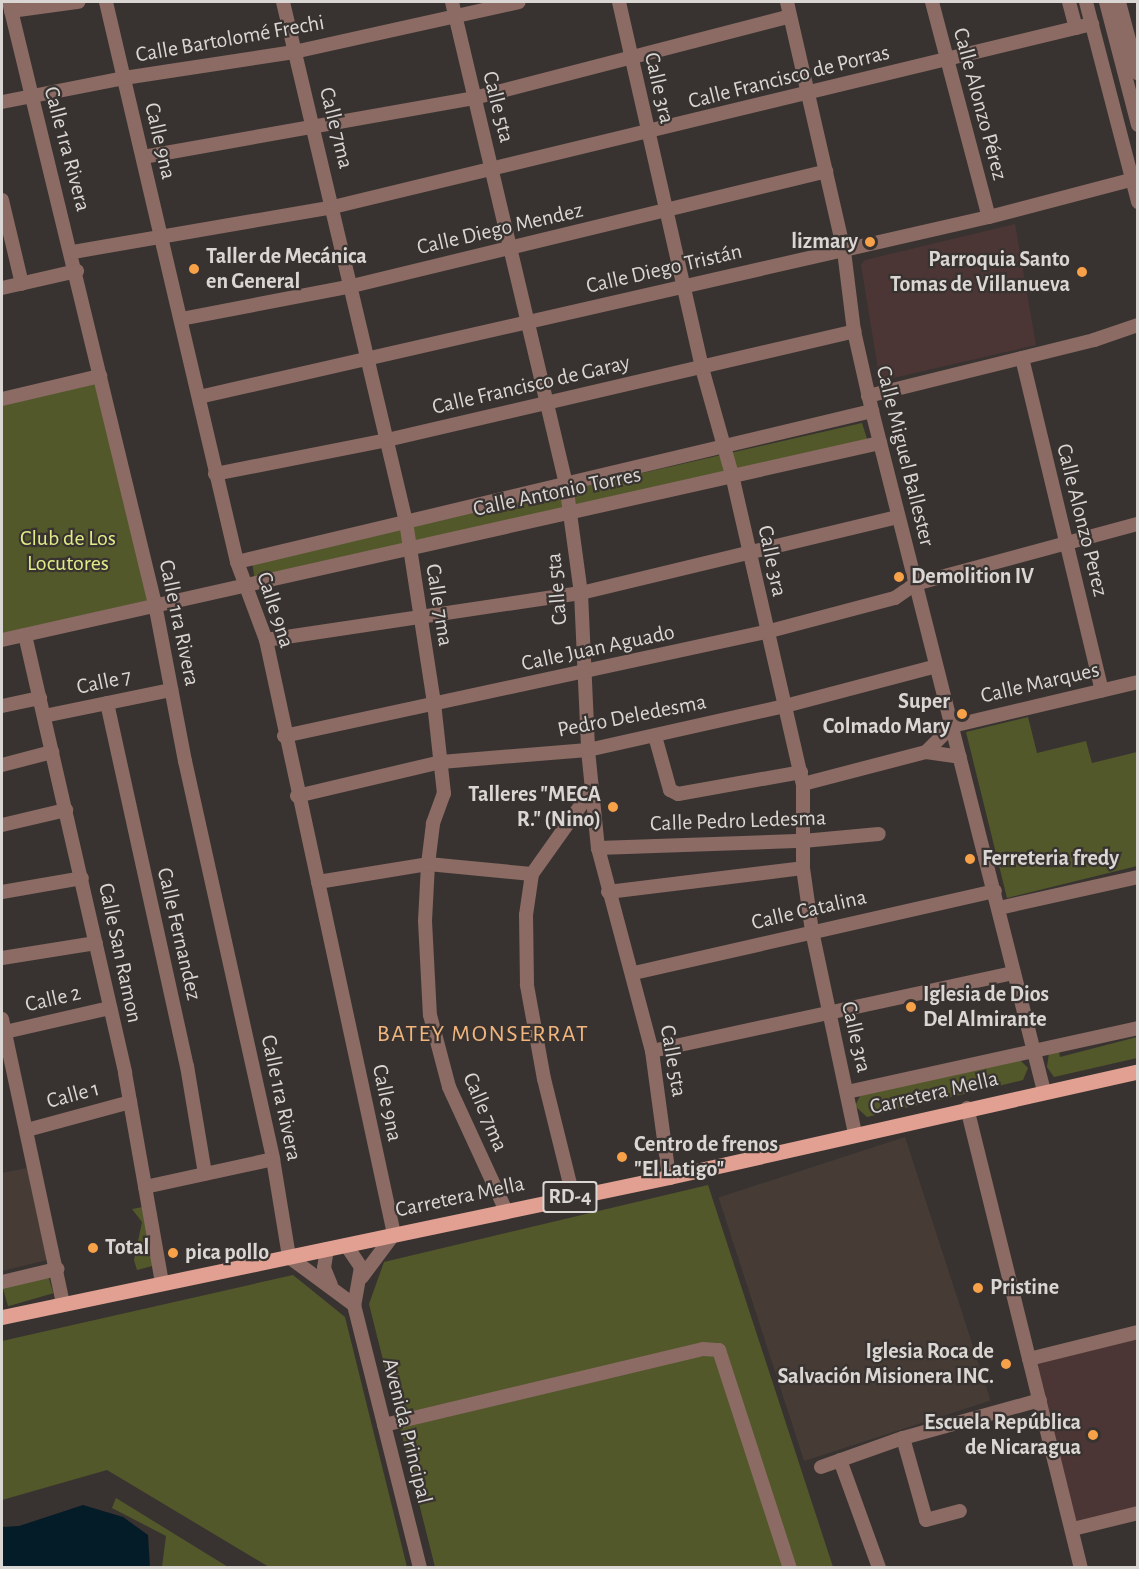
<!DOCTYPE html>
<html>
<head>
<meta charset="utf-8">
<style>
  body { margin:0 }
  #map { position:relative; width:1139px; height:1569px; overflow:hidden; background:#383330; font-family:"Alegreya Sans",sans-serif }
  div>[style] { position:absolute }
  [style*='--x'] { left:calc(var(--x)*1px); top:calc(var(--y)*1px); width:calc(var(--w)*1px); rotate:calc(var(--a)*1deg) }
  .built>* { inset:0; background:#463c35; transform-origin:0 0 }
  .education>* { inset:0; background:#4b3635 }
  .green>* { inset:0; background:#53582a; transform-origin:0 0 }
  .water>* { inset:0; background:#031c27 }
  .minor>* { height:14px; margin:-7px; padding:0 7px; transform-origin:7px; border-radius:7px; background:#8b6b64 }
  .major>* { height:15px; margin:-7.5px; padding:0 7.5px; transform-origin:7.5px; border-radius:7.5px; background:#e1a092 }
  .dots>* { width:16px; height:16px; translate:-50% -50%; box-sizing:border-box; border:3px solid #383330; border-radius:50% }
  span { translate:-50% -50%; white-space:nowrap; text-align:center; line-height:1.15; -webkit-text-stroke:4.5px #383330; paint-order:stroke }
  .shield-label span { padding:2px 4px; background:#383330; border:2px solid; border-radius:4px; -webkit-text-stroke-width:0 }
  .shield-label { font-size:21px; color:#d9d6d4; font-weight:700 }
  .street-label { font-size:22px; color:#d9d6d4 }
  .poi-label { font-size:22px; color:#d9d6d4; font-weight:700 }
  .right { translate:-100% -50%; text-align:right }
  .left { translate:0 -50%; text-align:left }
  .park-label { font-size:22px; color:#e1ec88 }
  .neighbourhood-label { font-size:24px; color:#f1b57d; letter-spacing:1.5px }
  .frame { position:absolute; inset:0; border:3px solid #d9d6d4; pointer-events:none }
</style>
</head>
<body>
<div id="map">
  <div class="built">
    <div style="left:905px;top:1137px;width:277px;height:196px;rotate:72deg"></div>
    <div style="clip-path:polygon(27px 1168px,47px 1260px,2px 1271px,2px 1173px)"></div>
  </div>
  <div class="education">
    <div style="clip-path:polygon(1015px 224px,1036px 345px,880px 381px,861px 265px,865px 260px)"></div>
    <div style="clip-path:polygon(1137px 1332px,1137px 1511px,1073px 1529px,1029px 1359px)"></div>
  </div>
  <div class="green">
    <div style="clip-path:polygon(96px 382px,149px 600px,2px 634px,2px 404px)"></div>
    <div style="clip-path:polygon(862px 423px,869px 445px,255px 581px,252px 562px)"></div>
    <div style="clip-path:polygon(1028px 717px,1037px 753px,1086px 741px,1092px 763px,1137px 752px,1137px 866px,1007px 898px,966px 732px)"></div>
    <div style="clip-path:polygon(1137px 1037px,1137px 1058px,1054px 1077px,1047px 1067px,1049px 1053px,1059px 1052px,1060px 1057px)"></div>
    <div style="clip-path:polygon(1019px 1059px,1028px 1068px,1023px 1080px,867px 1117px,855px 1106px,861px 1094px)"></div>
    <div style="clip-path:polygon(708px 1185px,833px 1567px,435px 1567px,369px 1304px,384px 1262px)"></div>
    <div style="clip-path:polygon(143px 1207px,156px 1265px,137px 1270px,134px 1260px,142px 1222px,132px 1209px)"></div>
    <div style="left:48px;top:1275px;width:19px;height:47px;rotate:74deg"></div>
    <div style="clip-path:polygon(293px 1275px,345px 1317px,407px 1567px,269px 1567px,107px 1470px,2px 1500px,2px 1341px)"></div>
    <div style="clip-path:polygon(116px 1498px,228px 1567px,162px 1567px,166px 1536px,112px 1508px)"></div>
  </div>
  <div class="water">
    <div style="clip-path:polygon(83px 1505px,123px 1517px,148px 1535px,150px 1567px,2px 1567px,2px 1527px,19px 1526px)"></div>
  </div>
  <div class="minor">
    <div style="--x:9;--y:2;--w:619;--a:76.37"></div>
    <div style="--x:155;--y:604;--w:160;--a:79.2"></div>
    <div style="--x:185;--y:761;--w:408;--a:77.5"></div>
    <div style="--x:273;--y:1159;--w:99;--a:80.7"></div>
    <div style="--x:289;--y:1257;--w:81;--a:36.4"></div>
    <div style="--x:106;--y:2;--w:575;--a:76.83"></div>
    <div style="--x:237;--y:562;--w:83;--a:69.6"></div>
    <div style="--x:266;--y:640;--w:608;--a:77.84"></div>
    <div style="--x:394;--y:1234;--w:54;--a:126.7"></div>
    <div style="--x:283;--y:2;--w:534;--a:76.69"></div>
    <div style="--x:406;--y:522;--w:183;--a:81.2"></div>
    <div style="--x:434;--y:703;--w:91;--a:83.7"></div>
    <div style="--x:444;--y:793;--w:33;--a:110"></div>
    <div style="--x:433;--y:824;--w:40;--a:97.1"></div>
    <div style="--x:428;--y:864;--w:57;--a:93"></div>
    <div style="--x:425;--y:921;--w:94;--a:87"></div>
    <div style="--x:430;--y:1015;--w:74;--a:75.2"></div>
    <div style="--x:449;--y:1087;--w:136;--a:65.3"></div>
    <div style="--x:452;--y:2;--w:495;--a:76.7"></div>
    <div style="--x:566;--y:484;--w:110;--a:82.2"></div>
    <div style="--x:581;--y:593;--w:157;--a:87.4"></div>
    <div style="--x:588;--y:750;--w:99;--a:84.2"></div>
    <div style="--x:598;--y:848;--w:210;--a:75.1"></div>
    <div style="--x:652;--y:1051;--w:127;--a:82.3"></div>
    <div style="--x:619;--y:2;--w:375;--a:77.2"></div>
    <div style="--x:702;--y:368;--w:111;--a:74.3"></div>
    <div style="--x:732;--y:475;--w:317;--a:77.1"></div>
    <div style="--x:803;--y:784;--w:84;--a:90"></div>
    <div style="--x:803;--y:868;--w:64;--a:81.9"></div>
    <div style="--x:812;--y:931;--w:207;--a:78"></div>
    <div style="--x:787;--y:2;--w:255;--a:77.1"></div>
    <div style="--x:844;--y:251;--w:81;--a:82.9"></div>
    <div style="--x:854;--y:331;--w:82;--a:77.3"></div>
    <div style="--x:872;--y:411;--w:701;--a:75.81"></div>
    <div style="--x:932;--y:2;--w:222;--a:75.2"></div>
    <div style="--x:1069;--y:2;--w:27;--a:75"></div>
    <div style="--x:1086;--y:2;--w:207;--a:75.4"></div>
    <div style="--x:1106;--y:2;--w:127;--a:75.4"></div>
    <div style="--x:1119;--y:2;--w:74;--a:75.2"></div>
    <div style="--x:11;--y:11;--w:68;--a:-7.7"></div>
    <div style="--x:2;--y:102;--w:124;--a:-11.1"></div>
    <div style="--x:124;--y:78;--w:172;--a:-8.7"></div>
    <div style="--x:294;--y:52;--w:230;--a:-12.5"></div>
    <div style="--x:143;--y:157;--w:336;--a:-10.1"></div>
    <div style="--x:474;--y:98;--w:326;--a:-14.5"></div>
    <div style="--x:2;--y:200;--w:86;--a:76.6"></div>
    <div style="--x:73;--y:252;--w:264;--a:-9.8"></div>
    <div style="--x:333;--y:207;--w:781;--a:-13.56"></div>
    <div style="--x:2;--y:288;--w:77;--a:-12.8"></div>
    <div style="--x:181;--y:319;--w:174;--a:-10.9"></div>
    <div style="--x:352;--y:286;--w:488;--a:-13.6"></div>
    <div style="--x:1022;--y:358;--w:342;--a:76.5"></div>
    <div style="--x:868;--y:396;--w:233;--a:-13.9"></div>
    <div style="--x:1094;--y:340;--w:46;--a:-18.8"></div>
    <div style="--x:199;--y:397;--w:810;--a:-12.84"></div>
    <div style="--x:989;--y:217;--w:154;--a:-14.7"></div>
    <div style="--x:2;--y:399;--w:101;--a:-13.2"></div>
    <div style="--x:215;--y:474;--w:175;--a:-11.2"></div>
    <div style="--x:387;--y:440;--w:480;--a:-13.1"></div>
    <div style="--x:237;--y:562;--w:653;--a:-13.38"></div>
    <div style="--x:25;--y:635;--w:449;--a:77.1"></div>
    <div style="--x:125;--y:1073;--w:213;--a:80"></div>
    <div style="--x:2;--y:640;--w:900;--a:-12.65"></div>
    <div style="--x:266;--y:640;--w:318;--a:-8.5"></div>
    <div style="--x:581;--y:593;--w:326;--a:-13.5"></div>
    <div style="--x:107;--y:703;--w:372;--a:77.6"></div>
    <div style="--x:187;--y:1066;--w:109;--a:80.5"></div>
    <div style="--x:2;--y:706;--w:39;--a:-12"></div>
    <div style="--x:44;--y:716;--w:130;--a:-11.6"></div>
    <div style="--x:284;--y:736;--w:493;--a:-12.2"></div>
    <div style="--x:766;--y:632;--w:133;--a:-14.8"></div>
    <div style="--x:895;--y:598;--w:24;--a:-35"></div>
    <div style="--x:915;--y:584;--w:231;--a:-15.1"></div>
    <div style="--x:655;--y:736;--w:56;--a:74.5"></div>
    <div style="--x:670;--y:790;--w:9;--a:27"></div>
    <div style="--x:678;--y:794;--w:125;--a:-10.1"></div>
    <div style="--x:926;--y:752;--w:37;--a:-45"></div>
    <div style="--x:952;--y:726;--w:191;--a:-13.3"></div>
    <div style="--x:2;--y:765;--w:52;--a:-14.6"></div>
    <div style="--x:803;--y:784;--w:127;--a:-14.6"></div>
    <div style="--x:926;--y:752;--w:34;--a:8"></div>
    <div style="--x:297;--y:796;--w:148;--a:-13.3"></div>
    <div style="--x:441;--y:762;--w:147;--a:-4.7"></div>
    <div style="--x:588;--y:750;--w:202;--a:-12.6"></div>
    <div style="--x:785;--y:706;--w:156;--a:-14.8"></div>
    <div style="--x:2;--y:825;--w:66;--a:-13.2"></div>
    <div style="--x:598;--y:848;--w:205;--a:-2"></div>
    <div style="--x:803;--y:841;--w:76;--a:-5.3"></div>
    <div style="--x:318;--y:882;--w:111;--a:-9.3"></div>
    <div style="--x:428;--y:864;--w:104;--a:5.5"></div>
    <div style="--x:2;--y:892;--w:81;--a:-9.9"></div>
    <div style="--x:608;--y:892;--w:196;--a:-7"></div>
    <div style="--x:999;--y:908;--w:142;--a:-12.6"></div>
    <div style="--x:2;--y:958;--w:95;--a:-9.1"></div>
    <div style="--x:634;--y:973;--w:370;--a:-12.8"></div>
    <div style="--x:2;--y:1019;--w:291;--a:77.9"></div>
    <div style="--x:5;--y:1032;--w:108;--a:-12.9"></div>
    <div style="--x:652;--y:1051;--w:370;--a:-12.2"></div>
    <div style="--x:847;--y:1092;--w:298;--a:-12.4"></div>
    <div style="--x:967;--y:1108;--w:474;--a:76.1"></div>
    <div style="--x:27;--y:1130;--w:107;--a:-15.2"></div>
    <div style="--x:145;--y:1187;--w:131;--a:-12.3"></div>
    <div style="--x:573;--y:1196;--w:121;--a:-103.9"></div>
    <div style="--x:544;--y:1079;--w:96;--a:-100.3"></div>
    <div style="--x:527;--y:985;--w:70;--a:-90.8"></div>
    <div style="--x:526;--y:915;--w:41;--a:-81.7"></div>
    <div style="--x:532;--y:874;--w:102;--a:-54.6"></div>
    <div style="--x:346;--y:1245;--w:27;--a:56"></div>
    <div style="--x:361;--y:1267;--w:39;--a:100"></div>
    <div style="--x:354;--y:1305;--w:271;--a:75.9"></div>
    <div style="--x:327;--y:1249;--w:19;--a:99"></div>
    <div style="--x:324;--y:1268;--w:18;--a:68"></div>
    <div style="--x:2;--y:1282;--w:57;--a:-13.3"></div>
    <div style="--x:1029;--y:1359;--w:112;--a:-13.9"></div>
    <div style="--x:384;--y:1425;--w:328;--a:-13.4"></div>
    <div style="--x:703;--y:1349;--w:16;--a:4"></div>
    <div style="--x:719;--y:1350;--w:229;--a:72"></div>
    <div style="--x:903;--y:1438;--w:85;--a:74.3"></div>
    <div style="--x:926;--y:1520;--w:35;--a:-15"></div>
    <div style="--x:840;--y:1460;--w:115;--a:70.1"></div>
    <div style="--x:821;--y:1467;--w:87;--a:-19.5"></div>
    <div style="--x:903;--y:1438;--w:142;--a:-15.5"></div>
    <div style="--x:1073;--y:1529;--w:67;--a:-13.8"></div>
  </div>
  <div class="major">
    <div style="--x:2;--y:1317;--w:682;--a:-11.85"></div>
    <div style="--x:669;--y:1177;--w:481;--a:-12.7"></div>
  </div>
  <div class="dots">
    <div style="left:870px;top:242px;background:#f7a148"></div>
    <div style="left:194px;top:269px;background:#f7a148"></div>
    <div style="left:1082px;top:272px;background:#f7a148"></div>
    <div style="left:899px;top:577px;background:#f7a148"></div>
    <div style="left:962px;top:714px;background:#f7a148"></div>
    <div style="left:613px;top:807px;background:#f7a148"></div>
    <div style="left:970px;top:859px;background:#f7a148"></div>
    <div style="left:911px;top:1007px;background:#f7a148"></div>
    <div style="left:622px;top:1157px;background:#f7a148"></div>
    <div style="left:93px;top:1248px;background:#f7a148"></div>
    <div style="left:173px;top:1253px;background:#f7a148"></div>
    <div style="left:978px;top:1288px;background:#f7a148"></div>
    <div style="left:1006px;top:1364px;background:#f7a148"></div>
    <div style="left:1093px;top:1435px;background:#f7a148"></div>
  </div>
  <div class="shield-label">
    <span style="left:570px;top:1197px">RD-4</span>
  </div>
  <div class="street-label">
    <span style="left:230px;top:39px;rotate:-10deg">Calle Bartolomé Frechi</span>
    <span style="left:789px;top:77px;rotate:-14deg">Calle Francisco de Porras</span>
    <span style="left:659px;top:88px;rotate:77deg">Calle 3ra</span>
    <span style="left:980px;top:104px;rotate:75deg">Calle Alonzo Pérez</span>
    <span style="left:498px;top:107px;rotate:76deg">Calle 5ta</span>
    <span style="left:336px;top:128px;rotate:76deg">Calle 7ma</span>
    <span style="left:160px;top:141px;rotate:77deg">Calle 9na</span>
    <span style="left:67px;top:149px;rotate:75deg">Calle 1ra Rivera</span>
    <span style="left:500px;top:229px;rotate:-13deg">Calle Diego Mendez</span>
    <span style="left:664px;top:269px;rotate:-13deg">Calle Diego Tristán</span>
    <span style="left:531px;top:385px;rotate:-13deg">Calle Francisco de Garay</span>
    <span style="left:905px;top:456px;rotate:76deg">Calle Miguel Ballester</span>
    <span style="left:557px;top:492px;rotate:-12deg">Calle Antonio Torres</span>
    <span style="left:1082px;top:520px;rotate:76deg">Calle Alonzo Perez</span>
    <span style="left:772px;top:561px;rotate:78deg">Calle 3ra</span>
    <span style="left:557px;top:589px;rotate:-95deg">Calle 5ta</span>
    <span style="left:439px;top:605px;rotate:81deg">Calle 7ma</span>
    <span style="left:275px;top:610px;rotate:72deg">Calle 9na</span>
    <span style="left:179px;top:623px;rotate:78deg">Calle 1ra Rivera</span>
    <span style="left:598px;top:648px;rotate:-12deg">Calle Juan Aguado</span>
    <span style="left:104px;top:682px;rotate:-12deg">Calle 7</span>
    <span style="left:1040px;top:683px;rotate:-13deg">Calle Marques</span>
    <span style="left:632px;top:716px;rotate:-11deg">Pedro Deledesma</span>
    <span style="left:738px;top:821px;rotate:-2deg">Calle Pedro Ledesma</span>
    <span style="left:809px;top:910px;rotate:-13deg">Calle Catalina</span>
    <span style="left:179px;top:934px;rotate:77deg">Calle Fernandez</span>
    <span style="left:120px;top:953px;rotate:78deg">Calle San Ramon</span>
    <span style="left:53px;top:999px;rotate:-13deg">Calle 2</span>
    <span style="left:856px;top:1037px;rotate:77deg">Calle 3ra</span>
    <span style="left:673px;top:1061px;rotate:80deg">Calle 5ta</span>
    <span style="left:934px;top:1093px;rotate:-13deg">Carretera Mella</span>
    <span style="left:73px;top:1095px;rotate:-15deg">Calle 1</span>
    <span style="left:281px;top:1098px;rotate:78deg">Calle 1ra Rivera</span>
    <span style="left:387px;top:1103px;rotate:78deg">Calle 9na</span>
    <span style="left:485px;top:1112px;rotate:67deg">Calle 7ma</span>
    <span style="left:460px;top:1197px;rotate:-12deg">Carretera Mella</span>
    <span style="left:407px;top:1431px;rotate:76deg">Avenida Principal</span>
  </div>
  <div class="poi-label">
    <span class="right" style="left:858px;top:242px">lizmary</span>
    <span class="left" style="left:206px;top:269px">Taller de Mecánica<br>en General</span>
    <span class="right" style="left:1070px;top:272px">Parroquia Santo<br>Tomas de Villanueva</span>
    <span class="left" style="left:911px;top:577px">Demolition IV</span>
    <span class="right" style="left:950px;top:714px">Super<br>Colmado Mary</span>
    <span class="right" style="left:601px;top:807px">Talleres "MECA<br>R." (Nino)</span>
    <span class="left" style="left:982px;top:859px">Ferreteria fredy</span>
    <span class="left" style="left:923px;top:1007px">Iglesia de Dios<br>Del Almirante</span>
    <span class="left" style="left:634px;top:1157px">Centro de frenos<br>"El Latigo"</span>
    <span class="left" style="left:105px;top:1248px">Total</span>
    <span class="left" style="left:185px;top:1253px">pica pollo</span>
    <span class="left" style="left:990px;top:1288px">Pristine</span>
    <span class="right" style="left:994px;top:1364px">Iglesia Roca de<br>Salvación Misionera INC.</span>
    <span class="right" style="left:1081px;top:1435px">Escuela República<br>de Nicaragua</span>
  </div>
  <div class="park-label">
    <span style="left:68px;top:551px">Club de Los<br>Locutores</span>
  </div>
  <div class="neighbourhood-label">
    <span style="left:483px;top:1035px">BATEY MONSERRAT</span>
  </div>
  <div class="frame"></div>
</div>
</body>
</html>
